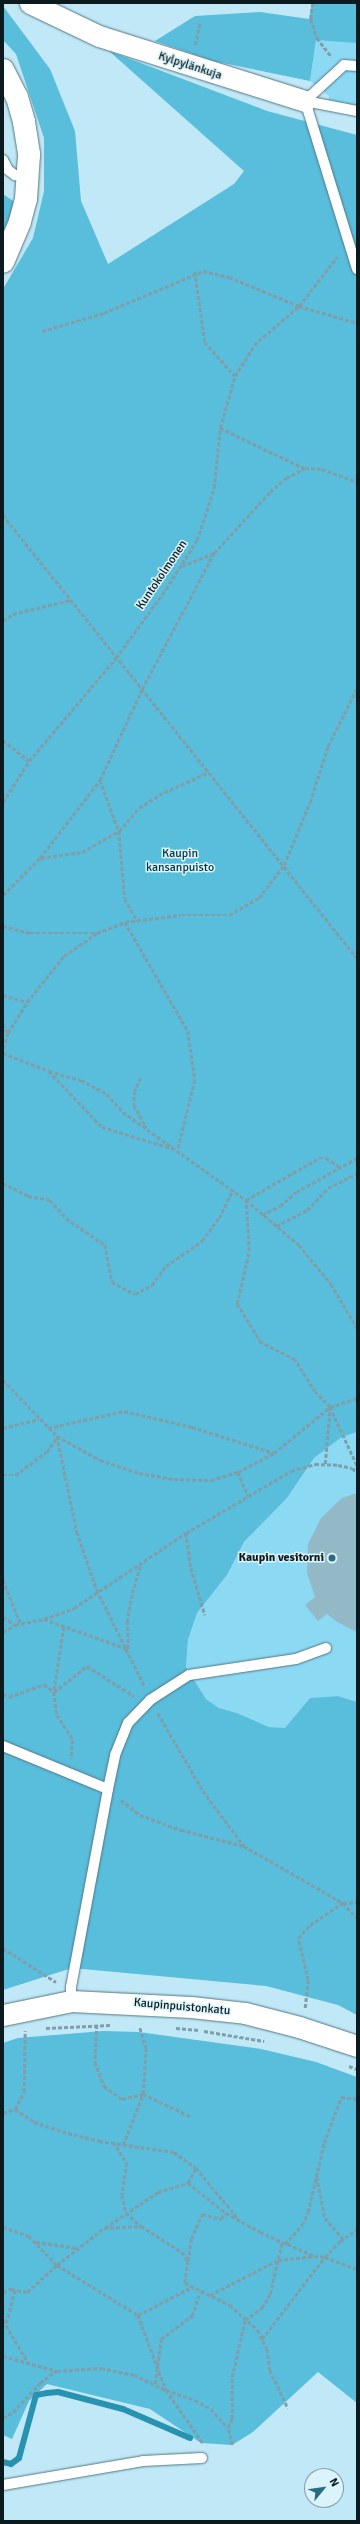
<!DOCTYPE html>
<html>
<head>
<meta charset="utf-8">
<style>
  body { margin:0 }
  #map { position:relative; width:360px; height:2524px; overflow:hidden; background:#c0e8f6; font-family:Signika,sans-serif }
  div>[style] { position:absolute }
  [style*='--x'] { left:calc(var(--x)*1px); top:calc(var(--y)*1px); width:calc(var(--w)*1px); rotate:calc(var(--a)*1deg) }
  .green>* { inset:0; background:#8cd9f3 }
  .forest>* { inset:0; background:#59bddc }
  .stream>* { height:6px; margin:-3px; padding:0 3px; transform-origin:3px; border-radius:3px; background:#2793b1 }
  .building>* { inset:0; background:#93b9c7 }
  .path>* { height:2.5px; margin-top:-1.25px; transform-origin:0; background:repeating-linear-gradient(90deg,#7f9ea8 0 4px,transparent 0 6px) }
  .roads { filter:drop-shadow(0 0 1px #527784) drop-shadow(0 0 1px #527784) }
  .lane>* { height:10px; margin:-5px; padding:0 5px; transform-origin:5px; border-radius:5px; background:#fff }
  .street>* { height:21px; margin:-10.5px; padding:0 10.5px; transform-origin:10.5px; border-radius:10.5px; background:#fff }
  .secondary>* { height:22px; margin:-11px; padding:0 11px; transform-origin:11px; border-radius:11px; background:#fff }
  .dots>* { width:11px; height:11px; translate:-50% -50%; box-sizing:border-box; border:2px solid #dbf3fb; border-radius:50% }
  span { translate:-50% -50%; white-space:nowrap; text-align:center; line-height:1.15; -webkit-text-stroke:3px #dbf3fb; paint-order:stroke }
  .street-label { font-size:12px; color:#0b1a1f }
  .park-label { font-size:12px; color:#02323f }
  .poi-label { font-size:12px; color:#0b1a1f; font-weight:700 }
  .right { translate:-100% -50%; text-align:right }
  .frame { position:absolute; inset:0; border:4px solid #0b1a1f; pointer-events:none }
  .north { position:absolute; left:304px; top:2468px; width:40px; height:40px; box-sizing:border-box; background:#dbf3fb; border:1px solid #889ca3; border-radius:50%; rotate:61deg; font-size:11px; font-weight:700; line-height:16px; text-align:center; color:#0b1a1f }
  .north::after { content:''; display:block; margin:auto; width:14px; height:18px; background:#2b6c80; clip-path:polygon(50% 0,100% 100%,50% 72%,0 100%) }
</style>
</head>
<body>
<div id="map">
  <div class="green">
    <div style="clip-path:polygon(312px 3px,357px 3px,357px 106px,329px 102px,329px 96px,310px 81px,316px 40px)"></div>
    <div style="clip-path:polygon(357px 1432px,357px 1702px,338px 1696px,310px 1698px,285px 1729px,269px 1727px,237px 1713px,219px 1708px,206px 1699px,186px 1667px,188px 1640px,197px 1613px,227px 1575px,244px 1542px,287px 1498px,314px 1458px,342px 1437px)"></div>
  </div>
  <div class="forest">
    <div style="clip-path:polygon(312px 3px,357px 3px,357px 43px,316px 40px,310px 81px,213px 61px,155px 41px,195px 16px,260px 12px,309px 19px)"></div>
    <div style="clip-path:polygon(3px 6px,50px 69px,75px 131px,81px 201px,108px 264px,234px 184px,244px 171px,109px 51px,267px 111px,357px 135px,357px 1432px,342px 1437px,314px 1458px,287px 1498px,244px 1542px,227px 1575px,197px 1613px,188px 1640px,186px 1667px,206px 1699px,219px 1708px,237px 1713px,269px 1727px,285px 1728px,310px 1698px,338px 1696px,357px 1702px,357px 2015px,338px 2005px,266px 1986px,72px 1968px,3px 1990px,3px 289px,33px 238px,44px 191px,44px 138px,16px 54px,3px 40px)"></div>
    <div style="clip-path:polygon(3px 194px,16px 203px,3px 233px)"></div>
    <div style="clip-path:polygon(103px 2031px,139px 2032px,261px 2049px,316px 2062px,357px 2077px,357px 2403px,318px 2372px,253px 2432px,232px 2445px,201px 2443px,150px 2409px,47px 2384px,29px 2401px,12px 2439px,3px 2435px,3px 2043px,18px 2038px)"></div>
  </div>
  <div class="stream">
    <div style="--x:3;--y:2462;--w:8;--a:14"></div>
    <div style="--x:11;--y:2464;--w:10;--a:-37"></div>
    <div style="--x:19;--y:2458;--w:65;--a:-74.9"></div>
    <div style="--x:36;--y:2395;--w:11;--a:-10"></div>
    <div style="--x:47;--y:2393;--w:11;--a:-5"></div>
    <div style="--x:58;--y:2392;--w:67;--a:14.7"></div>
    <div style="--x:123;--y:2409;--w:73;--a:23.4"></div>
  </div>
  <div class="building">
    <div style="clip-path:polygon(357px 1493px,357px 1632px,337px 1622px,327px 1614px,318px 1621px,305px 1605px,315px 1597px,307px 1573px,308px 1544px,321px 1518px,342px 1498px)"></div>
  </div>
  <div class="path">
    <div style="--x:313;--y:3;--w:16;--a:97"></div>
    <div style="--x:311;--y:19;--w:20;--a:72"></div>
    <div style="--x:317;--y:38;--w:24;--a:52"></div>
    <div style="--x:195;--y:45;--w:24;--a:-78"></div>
    <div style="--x:195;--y:272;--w:71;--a:81.9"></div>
    <div style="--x:205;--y:342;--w:45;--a:48.6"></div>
    <div style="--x:42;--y:331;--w:65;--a:-16.2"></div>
    <div style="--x:104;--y:313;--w:108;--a:-23"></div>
    <div style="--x:203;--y:271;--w:27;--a:13"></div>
    <div style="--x:229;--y:277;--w:76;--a:22.5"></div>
    <div style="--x:299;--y:306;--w:62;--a:-52.2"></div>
    <div style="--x:220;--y:428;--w:93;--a:25.5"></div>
    <div style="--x:3;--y:515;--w:567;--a:51.37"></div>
    <div style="--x:182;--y:566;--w:35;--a:-22"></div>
    <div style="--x:3;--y:621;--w:12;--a:-35"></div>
    <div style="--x:13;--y:614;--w:59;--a:-13.8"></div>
    <div style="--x:3;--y:740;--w:33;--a:39"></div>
    <div style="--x:100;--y:780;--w:54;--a:69.6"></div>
    <div style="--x:119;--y:831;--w:68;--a:85"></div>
    <div style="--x:125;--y:899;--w:25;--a:61"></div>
    <div style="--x:3;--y:802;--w:49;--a:-57.6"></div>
    <div style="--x:29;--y:761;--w:135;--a:-49.8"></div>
    <div style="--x:116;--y:658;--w:85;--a:-54.1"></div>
    <div style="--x:166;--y:589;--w:58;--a:-57.7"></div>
    <div style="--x:197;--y:540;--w:55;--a:-71.9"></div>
    <div style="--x:214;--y:488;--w:60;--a:-84.3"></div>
    <div style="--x:220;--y:428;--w:54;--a:-73.9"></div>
    <div style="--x:235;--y:376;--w:36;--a:-58"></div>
    <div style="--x:254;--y:345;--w:60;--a:-40.9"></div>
    <div style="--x:299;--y:306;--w:60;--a:16.3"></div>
    <div style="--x:41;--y:858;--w:41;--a:-8.3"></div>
    <div style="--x:82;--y:852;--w:43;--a:-29.6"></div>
    <div style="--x:119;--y:831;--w:30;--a:-49"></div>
    <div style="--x:139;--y:808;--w:24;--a:-33"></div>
    <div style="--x:159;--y:795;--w:55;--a:-24.7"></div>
    <div style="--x:3;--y:895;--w:52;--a:-45"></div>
    <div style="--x:40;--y:858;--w:98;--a:-52.4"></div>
    <div style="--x:100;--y:780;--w:100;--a:-65.2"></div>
    <div style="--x:142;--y:689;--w:154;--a:-62.1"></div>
    <div style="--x:214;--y:553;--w:83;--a:-47.4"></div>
    <div style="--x:270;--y:492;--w:21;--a:-41"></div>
    <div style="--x:286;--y:478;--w:21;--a:-28"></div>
    <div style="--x:305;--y:468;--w:17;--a:3"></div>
    <div style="--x:322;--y:469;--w:37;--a:20"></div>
    <div style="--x:125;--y:922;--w:126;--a:60"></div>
    <div style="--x:188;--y:1031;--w:49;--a:81.9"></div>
    <div style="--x:195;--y:1080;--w:72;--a:103.7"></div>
    <div style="--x:3;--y:926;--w:28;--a:15"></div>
    <div style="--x:30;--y:933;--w:66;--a:0"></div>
    <div style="--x:3;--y:995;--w:25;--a:16"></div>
    <div style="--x:3;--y:1024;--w:10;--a:61"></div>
    <div style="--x:3;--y:1048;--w:16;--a:-72"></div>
    <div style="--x:8;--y:1033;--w:36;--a:-58"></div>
    <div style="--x:27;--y:1002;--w:59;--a:-51.2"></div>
    <div style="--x:64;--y:956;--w:40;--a:-34.9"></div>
    <div style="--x:97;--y:933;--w:30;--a:-21"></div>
    <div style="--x:125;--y:922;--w:56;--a:-7.1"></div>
    <div style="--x:181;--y:915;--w:48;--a:0"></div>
    <div style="--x:229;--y:915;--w:34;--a:-30"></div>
    <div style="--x:259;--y:898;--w:41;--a:-52.9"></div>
    <div style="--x:284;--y:865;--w:68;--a:-67.6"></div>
    <div style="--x:310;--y:802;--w:59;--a:-72.2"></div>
    <div style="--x:328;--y:746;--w:65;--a:-63.4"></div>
    <div style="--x:3;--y:1053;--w:49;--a:21.4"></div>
    <div style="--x:49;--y:1071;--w:77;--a:46.6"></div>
    <div style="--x:102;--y:1127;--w:75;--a:17"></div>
    <div style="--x:49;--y:1071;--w:33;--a:16"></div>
    <div style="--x:81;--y:1080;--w:30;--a:28"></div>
    <div style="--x:107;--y:1094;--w:24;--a:48"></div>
    <div style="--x:123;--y:1112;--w:151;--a:35.6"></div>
    <div style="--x:246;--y:1200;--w:70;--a:40.3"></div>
    <div style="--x:299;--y:1245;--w:50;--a:50.6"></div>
    <div style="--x:331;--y:1284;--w:51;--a:59.4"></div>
    <div style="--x:141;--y:1078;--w:14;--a:115"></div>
    <div style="--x:135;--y:1091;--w:14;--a:94"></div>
    <div style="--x:134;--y:1105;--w:25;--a:61"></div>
    <div style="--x:3;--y:1183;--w:28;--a:27"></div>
    <div style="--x:28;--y:1196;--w:22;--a:10"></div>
    <div style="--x:50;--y:1200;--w:24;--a:48"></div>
    <div style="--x:66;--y:1218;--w:47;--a:34.7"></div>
    <div style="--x:105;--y:1245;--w:38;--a:79"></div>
    <div style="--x:112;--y:1282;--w:26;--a:28"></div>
    <div style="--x:135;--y:1294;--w:19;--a:-28"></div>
    <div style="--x:152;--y:1285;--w:24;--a:-54"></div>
    <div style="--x:166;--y:1266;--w:44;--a:-34.8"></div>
    <div style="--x:202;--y:1241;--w:29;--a:-54"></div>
    <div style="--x:219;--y:1218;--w:32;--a:-64"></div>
    <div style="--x:262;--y:1215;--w:20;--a:-27"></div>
    <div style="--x:280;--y:1206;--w:21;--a:-41"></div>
    <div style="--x:296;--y:1192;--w:70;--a:-29.1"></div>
    <div style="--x:276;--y:1226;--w:35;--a:-27"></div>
    <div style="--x:307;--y:1210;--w:30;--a:-46"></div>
    <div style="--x:328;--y:1188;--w:33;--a:-27"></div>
    <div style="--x:3;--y:1380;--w:78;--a:46"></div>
    <div style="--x:57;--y:1436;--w:49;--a:29.2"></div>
    <div style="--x:100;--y:1460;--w:41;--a:18.4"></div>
    <div style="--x:139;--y:1473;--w:36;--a:10"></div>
    <div style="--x:174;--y:1479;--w:37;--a:2"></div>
    <div style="--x:211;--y:1480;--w:28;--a:-17"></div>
    <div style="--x:238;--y:1472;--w:41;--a:-27.8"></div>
    <div style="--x:274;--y:1453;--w:72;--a:-39.4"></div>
    <div style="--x:330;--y:1407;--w:28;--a:-18"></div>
    <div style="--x:330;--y:1407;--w:21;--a:-135"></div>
    <div style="--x:315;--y:1392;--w:38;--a:-122"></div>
    <div style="--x:295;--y:1360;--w:38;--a:-153"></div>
    <div style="--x:261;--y:1343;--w:46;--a:-121.6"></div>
    <div style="--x:237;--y:1304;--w:54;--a:-77.2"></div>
    <div style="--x:249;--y:1251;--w:51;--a:-93.4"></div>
    <div style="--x:246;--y:1200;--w:84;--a:-29.9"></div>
    <div style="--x:319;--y:1158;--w:7;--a:0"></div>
    <div style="--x:326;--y:1158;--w:17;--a:33"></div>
    <div style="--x:3;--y:1428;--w:37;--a:-14"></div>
    <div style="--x:48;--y:1428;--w:78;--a:-12.6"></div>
    <div style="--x:124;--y:1411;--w:70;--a:13.2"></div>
    <div style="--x:192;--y:1427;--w:86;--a:17.6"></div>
    <div style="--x:57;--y:1436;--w:98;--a:78.2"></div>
    <div style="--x:77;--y:1532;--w:61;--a:71"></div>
    <div style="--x:97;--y:1590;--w:108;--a:63.7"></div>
    <div style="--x:325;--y:1464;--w:57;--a:-85"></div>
    <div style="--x:330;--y:1407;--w:64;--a:65"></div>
    <div style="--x:238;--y:1472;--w:26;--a:67"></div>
    <div style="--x:3;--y:1475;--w:12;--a:0"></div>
    <div style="--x:15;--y:1475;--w:39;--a:-36"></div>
    <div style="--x:47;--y:1452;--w:18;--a:-56"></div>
    <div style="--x:186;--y:1533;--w:35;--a:82"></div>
    <div style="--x:191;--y:1568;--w:49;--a:73.4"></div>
    <div style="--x:3;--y:1580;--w:48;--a:67.8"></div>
    <div style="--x:3;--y:1617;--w:14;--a:34"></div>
    <div style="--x:15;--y:1625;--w:30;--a:-12"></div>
    <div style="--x:44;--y:1619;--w:32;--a:-20"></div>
    <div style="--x:74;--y:1608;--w:135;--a:-33.8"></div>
    <div style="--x:186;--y:1533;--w:122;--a:-30.6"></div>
    <div style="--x:291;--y:1471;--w:25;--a:-16"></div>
    <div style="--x:315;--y:1464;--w:23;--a:2"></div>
    <div style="--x:338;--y:1465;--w:14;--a:12"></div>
    <div style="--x:352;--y:1468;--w:6;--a:39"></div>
    <div style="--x:44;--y:1619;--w:89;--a:19.7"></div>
    <div style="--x:128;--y:1649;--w:27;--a:-92"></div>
    <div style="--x:127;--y:1622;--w:29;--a:-80"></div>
    <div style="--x:132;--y:1593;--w:31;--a:-73"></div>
    <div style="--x:64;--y:1627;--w:66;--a:98.7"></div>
    <div style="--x:54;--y:1692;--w:23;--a:83"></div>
    <div style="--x:57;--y:1715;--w:30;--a:57"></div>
    <div style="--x:73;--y:1740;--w:19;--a:96"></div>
    <div style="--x:3;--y:1632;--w:14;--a:-30"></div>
    <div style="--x:3;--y:1694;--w:7;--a:27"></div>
    <div style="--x:9;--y:1697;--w:37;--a:-20"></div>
    <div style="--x:44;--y:1684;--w:13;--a:39"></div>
    <div style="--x:54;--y:1692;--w:42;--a:-38.2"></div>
    <div style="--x:87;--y:1666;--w:56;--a:32.6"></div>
    <div style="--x:158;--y:1713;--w:90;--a:60"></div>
    <div style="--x:203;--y:1791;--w:69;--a:53.3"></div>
    <div style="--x:121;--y:1800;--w:24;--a:38"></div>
    <div style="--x:140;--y:1815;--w:44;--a:20.1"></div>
    <div style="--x:181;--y:1830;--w:65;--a:14.3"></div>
    <div style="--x:244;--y:1846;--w:114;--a:29.9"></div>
    <div style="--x:343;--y:1903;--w:21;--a:47"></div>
    <div style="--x:3;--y:1948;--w:63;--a:32.7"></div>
    <div style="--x:305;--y:2008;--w:28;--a:-84"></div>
    <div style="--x:308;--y:1980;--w:43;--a:-103.4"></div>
    <div style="--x:298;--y:1938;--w:18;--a:-47"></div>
    <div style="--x:310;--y:1925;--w:40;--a:-34"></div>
    <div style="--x:343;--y:1903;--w:14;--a:-4"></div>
    <div style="--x:97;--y:2025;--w:37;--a:93"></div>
    <div style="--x:95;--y:2062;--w:26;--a:69"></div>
    <div style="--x:104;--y:2086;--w:22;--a:36"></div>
    <div style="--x:122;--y:2099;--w:22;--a:-13"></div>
    <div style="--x:143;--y:2094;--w:52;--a:25.1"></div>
    <div style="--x:46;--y:2028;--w:65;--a:-2.6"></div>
    <div style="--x:176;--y:2028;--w:23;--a:5"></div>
    <div style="--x:204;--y:2031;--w:61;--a:9.5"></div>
    <div style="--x:349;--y:2066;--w:9;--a:21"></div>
    <div style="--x:15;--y:2109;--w:23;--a:34"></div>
    <div style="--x:34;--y:2122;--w:36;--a:18"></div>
    <div style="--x:68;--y:2133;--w:32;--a:14"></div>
    <div style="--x:99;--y:2141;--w:76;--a:8.3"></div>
    <div style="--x:174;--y:2152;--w:27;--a:36"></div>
    <div style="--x:196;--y:2168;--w:65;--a:50"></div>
    <div style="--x:3;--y:2113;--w:13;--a:-18"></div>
    <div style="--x:15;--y:2109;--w:19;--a:-62"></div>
    <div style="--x:24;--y:2092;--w:61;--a:-89.1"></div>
    <div style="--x:113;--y:2142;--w:25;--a:56"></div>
    <div style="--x:127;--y:2163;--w:32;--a:99"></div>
    <div style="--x:122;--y:2195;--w:18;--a:77"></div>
    <div style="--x:126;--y:2213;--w:20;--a:41"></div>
    <div style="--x:123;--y:2145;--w:55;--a:-68.6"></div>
    <div style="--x:143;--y:2094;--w:45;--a:-86.2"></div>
    <div style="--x:146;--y:2049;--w:24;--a:-107"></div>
    <div style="--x:317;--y:2177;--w:42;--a:79"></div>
    <div style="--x:325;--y:2218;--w:28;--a:49"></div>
    <div style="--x:188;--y:2183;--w:48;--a:38.3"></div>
    <div style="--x:226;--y:2213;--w:39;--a:29"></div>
    <div style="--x:260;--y:2232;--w:59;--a:24"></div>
    <div style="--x:314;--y:2256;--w:11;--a:5"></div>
    <div style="--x:325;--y:2257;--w:22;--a:-47"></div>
    <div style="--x:340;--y:2241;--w:20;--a:-33"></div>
    <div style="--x:3;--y:2227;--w:28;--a:19"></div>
    <div style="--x:29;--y:2236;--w:40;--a:46"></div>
    <div style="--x:57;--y:2265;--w:95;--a:31.7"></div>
    <div style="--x:138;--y:2315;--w:80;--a:69.5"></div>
    <div style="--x:166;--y:2390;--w:65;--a:55.1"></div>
    <div style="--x:105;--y:2228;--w:64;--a:-34.2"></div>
    <div style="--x:158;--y:2192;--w:31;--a:-17"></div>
    <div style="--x:188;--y:2183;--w:17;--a:-62"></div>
    <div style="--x:36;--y:2242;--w:42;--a:8.1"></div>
    <div style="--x:285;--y:2244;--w:25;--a:-48"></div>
    <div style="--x:302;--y:2225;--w:14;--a:-65"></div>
    <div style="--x:308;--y:2212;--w:71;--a:-76.9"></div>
    <div style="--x:324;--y:2143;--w:49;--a:-69.7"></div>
    <div style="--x:341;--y:2097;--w:16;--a:7"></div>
    <div style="--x:188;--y:2261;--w:22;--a:-82"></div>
    <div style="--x:191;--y:2239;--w:27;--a:-66"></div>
    <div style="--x:202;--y:2214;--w:20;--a:15"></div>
    <div style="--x:221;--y:2219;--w:8;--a:-50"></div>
    <div style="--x:3;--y:2292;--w:9;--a:-21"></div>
    <div style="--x:11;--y:2289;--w:16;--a:11"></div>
    <div style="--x:27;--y:2292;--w:40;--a:-42"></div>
    <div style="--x:57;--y:2265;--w:60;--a:-38.2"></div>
    <div style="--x:104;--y:2228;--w:37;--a:-3"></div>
    <div style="--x:141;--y:2226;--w:49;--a:32.4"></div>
    <div style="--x:182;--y:2252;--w:11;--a:56"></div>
    <div style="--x:188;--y:2261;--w:22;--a:98"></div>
    <div style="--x:185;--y:2283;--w:50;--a:26.1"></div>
    <div style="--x:230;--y:2305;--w:38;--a:42"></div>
    <div style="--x:258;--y:2330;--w:21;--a:65"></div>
    <div style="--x:267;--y:2349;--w:21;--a:82"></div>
    <div style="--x:270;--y:2370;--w:42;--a:64.7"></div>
    <div style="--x:210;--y:2295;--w:76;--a:-27.2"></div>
    <div style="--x:278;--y:2260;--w:36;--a:-6"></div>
    <div style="--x:138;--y:2315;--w:61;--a:-27.4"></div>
    <div style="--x:3;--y:2320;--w:51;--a:59.4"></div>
    <div style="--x:6;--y:2323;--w:34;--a:-75"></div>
    <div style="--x:262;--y:2339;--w:103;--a:-52.5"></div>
    <div style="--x:325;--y:2257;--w:34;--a:21"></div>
    <div style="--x:3;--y:2356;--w:56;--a:15.5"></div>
    <div style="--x:57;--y:2371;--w:44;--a:-3.9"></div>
    <div style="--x:101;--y:2368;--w:34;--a:12"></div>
    <div style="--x:134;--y:2375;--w:35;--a:25"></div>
    <div style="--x:166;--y:2390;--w:31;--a:19"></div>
    <div style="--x:195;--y:2400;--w:18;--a:29"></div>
    <div style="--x:211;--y:2409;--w:25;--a:48"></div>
    <div style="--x:155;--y:2384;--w:45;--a:-82.4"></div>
    <div style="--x:161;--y:2339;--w:39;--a:-37"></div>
    <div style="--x:192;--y:2316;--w:25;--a:-72"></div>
    <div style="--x:3;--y:2418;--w:12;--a:-31"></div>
    <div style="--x:13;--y:2412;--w:40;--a:-47"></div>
    <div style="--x:40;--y:2383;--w:20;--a:-37"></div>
    <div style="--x:232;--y:2445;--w:17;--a:-103"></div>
    <div style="--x:228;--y:2428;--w:10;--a:-66"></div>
    <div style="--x:232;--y:2419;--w:42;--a:-90"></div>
    <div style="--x:232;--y:2377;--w:58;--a:-77.2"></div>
    <div style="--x:245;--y:2320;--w:21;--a:-35"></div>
    <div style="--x:262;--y:2308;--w:16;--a:-60"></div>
    <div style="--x:270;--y:2294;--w:53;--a:-77"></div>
  </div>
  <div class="roads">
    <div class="lane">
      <div style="--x:305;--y:101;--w:176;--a:72.8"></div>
      <div style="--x:305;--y:101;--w:53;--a:-42.7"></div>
      <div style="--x:344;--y:65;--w:13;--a:4"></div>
      <div style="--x:305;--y:101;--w:53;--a:10.9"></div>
      <div style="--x:3;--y:160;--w:11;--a:63"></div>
      <div style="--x:8;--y:170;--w:9;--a:36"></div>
      <div style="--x:15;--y:175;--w:13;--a:13"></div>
      <div style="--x:3;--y:1746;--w:113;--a:22.3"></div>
      <div style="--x:71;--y:2001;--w:14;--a:-90"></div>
      <div style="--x:71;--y:1987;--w:201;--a:-79.4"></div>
      <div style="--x:108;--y:1789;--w:35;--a:-78"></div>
      <div style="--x:115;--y:1755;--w:35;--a:-68"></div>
      <div style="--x:128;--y:1723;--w:32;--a:-46"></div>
      <div style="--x:150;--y:1700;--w:46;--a:-32.7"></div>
      <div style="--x:189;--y:1675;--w:108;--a:-8.5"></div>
      <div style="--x:296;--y:1659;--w:32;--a:-20"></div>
      <div style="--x:3;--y:2485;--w:142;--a:-9.7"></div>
      <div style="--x:143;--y:2461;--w:59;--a:-2.9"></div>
    </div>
    <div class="street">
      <div style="--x:30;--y:3;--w:76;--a:25.6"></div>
      <div style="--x:99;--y:36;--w:216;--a:17.5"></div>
      <div style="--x:3;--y:2015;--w:69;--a:-11.6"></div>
      <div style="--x:71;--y:2001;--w:120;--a:2.9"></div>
      <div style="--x:191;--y:2007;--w:54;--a:6.3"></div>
      <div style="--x:245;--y:2013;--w:56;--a:14.5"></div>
      <div style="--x:299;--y:2027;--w:61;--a:18.1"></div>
    </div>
    <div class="secondary">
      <div style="--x:3;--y:70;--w:30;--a:63"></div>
      <div style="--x:17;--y:97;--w:26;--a:74"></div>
      <div style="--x:24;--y:122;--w:33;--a:81"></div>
      <div style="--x:29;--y:155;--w:44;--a:93.9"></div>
      <div style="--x:26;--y:199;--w:24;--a:105"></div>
      <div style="--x:20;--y:222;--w:43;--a:113"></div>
    </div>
  </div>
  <div class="dots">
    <div style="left:332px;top:1558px;background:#2b6c80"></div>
  </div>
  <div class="street-label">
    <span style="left:190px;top:66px;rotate:18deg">Kylpylänkuja</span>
    <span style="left:162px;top:575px;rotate:-56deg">Kuntokolmonen</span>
    <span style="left:182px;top:2007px;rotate:5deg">Kaupinpuistonkatu</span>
  </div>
  <div class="park-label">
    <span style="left:180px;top:861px">Kaupin<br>kansanpuisto</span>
  </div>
  <div class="poi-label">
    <span class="right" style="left:324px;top:1558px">Kaupin vesitorni</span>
  </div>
  <div class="frame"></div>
  <div class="north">N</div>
</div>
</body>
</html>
